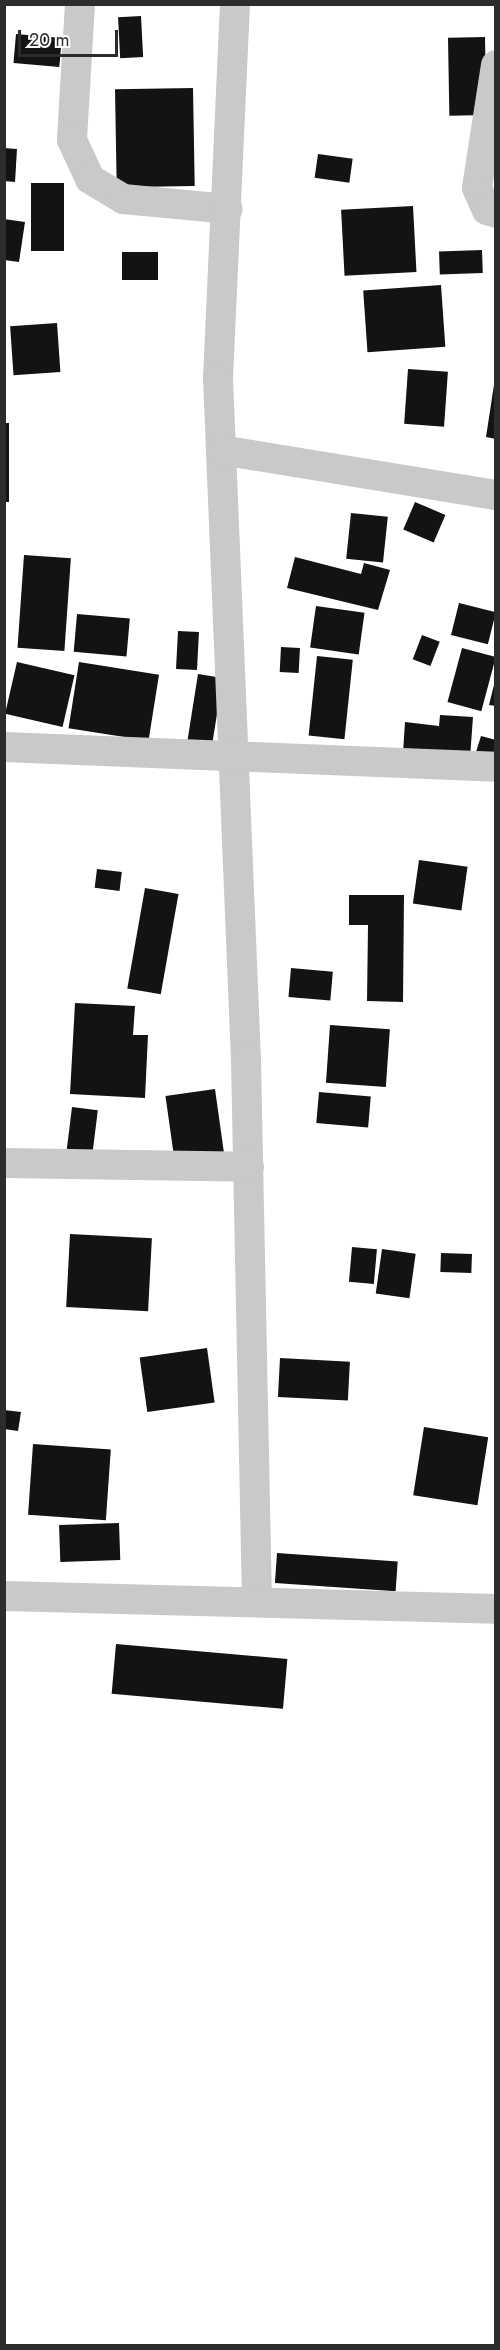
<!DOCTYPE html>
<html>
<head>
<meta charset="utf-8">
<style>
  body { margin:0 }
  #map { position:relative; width:500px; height:2350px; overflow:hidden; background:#fff; font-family:Jost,sans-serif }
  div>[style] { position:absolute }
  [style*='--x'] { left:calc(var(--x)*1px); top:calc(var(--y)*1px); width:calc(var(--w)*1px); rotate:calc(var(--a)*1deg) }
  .building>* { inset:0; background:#131313; transform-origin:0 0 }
  .street>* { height:30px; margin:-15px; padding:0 15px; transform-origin:15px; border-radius:15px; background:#c9c9c9 }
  span { translate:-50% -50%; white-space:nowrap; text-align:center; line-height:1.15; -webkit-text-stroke:6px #fff; paint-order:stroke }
  .frame { position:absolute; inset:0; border:6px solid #2c2c2c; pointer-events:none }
  .scale { position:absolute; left:18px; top:30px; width:100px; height:27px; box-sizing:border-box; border:3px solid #2c2c2c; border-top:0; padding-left:8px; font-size:18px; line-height:21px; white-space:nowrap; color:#2c2c2c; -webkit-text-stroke:4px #fff; paint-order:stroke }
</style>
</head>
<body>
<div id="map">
  <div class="building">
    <div style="left:141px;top:16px;width:41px;height:23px;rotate:87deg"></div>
    <div style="left:16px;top:34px;width:46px;height:29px;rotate:5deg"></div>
    <div style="left:485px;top:37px;width:78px;height:37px;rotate:89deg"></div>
    <div style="left:193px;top:88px;width:98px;height:78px;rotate:89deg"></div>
    <div style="clip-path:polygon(4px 148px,17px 149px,15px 182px,4px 181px)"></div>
    <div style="left:318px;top:154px;width:35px;height:24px;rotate:8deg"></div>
    <div style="left:31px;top:183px;width:33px;height:68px"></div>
    <div style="left:413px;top:206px;width:66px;height:72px;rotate:87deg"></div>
    <div style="clip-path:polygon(4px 219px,25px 222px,19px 262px,4px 260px)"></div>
    <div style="left:482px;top:250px;width:23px;height:43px;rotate:88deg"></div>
    <div style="left:158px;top:252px;width:28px;height:36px;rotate:90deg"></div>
    <div style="left:441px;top:285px;width:62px;height:78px;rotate:86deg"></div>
    <div style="left:57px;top:323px;width:49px;height:47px;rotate:86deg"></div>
    <div style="left:408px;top:369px;width:40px;height:55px;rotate:4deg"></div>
    <div style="clip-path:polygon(494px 385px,496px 385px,496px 439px,486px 437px)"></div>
    <div style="left:4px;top:423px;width:5px;height:79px"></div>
    <div style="left:415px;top:502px;width:33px;height:30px;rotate:23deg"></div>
    <div style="left:351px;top:513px;width:37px;height:46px;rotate:6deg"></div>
    <div style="left:24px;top:555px;width:47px;height:93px;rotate:4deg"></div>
    <div style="clip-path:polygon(295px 557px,361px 574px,364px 563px,390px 570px,378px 610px,287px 588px)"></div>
    <div style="left:459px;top:603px;width:38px;height:33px;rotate:14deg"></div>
    <div style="left:316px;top:606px;width:49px;height:42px;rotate:8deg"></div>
    <div style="left:77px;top:614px;width:53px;height:38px;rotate:5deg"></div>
    <div style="left:178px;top:631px;width:21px;height:38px;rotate:3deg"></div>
    <div style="left:422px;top:635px;width:19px;height:26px;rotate:21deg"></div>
    <div style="left:281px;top:647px;width:19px;height:25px;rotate:3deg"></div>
    <div style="left:462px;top:648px;width:35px;height:56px;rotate:15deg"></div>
    <div style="left:317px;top:656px;width:36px;height:80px;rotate:6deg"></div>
    <div style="left:17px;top:662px;width:59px;height:53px;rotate:13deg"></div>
    <div style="left:79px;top:662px;width:81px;height:67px;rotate:9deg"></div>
    <div style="left:198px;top:674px;width:25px;height:90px;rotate:9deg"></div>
    <div style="clip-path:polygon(495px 681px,496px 681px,496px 706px,489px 705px)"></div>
    <div style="clip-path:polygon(440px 715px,473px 717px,470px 758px,403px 753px,405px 722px,439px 726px)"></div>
    <div style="clip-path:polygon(481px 736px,496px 740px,496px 763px,470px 771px)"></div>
    <div style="left:419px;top:860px;width:49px;height:44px;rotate:8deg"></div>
    <div style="left:97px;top:869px;width:25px;height:19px;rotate:7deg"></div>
    <div style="left:145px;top:888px;width:34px;height:102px;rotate:10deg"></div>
    <div style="clip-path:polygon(349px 895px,404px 895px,403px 1002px,367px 1001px,368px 925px,349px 925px)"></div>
    <div style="left:291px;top:968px;width:42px;height:29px;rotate:5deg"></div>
    <div style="clip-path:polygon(75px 1003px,135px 1006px,133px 1035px,148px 1035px,145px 1098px,70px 1094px)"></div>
    <div style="left:330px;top:1025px;width:60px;height:58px;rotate:4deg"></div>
    <div style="left:215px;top:1089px;width:71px;height:50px;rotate:82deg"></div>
    <div style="left:319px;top:1092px;width:52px;height:31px;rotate:5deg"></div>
    <div style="left:72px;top:1107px;width:26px;height:42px;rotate:7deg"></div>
    <div style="left:70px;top:1234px;width:82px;height:73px;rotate:3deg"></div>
    <div style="left:352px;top:1247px;width:25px;height:35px;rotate:5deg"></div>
    <div style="left:382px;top:1249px;width:34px;height:45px;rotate:8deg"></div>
    <div style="left:441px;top:1253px;width:31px;height:19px;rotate:2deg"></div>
    <div style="left:207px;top:1348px;width:55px;height:68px;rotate:82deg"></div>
    <div style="left:280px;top:1358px;width:70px;height:39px;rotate:3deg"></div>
    <div style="clip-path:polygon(4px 1410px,21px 1412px,18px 1431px,4px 1429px)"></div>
    <div style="left:424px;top:1427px;width:65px;height:69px;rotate:9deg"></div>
    <div style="left:33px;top:1444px;width:78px;height:71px;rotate:4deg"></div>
    <div style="left:119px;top:1523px;width:37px;height:60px;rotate:88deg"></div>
    <div style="left:277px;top:1553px;width:121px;height:30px;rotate:4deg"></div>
    <div style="left:116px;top:1644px;width:172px;height:50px;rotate:5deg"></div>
  </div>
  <div class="street">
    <div style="--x:80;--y:4;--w:136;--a:93.4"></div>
    <div style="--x:72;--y:140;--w:43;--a:65.2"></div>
    <div style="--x:90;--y:179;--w:39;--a:31"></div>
    <div style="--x:123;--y:199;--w:105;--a:5.4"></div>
    <div style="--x:235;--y:4;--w:374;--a:92.6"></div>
    <div style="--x:218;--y:378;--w:683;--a:87.65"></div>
    <div style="--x:246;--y:1060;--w:542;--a:88.84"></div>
    <div style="--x:496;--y:65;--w:124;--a:98.8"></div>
    <div style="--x:477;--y:188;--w:24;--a:66"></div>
    <div style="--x:487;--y:210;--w:9;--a:18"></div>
    <div style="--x:221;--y:450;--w:279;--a:9.3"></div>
    <div style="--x:4;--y:747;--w:492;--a:2.3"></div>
    <div style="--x:4;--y:1163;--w:245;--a:0.9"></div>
    <div style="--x:4;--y:1596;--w:492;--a:1.5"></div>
  </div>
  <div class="frame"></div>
  <div class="scale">20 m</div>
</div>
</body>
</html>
